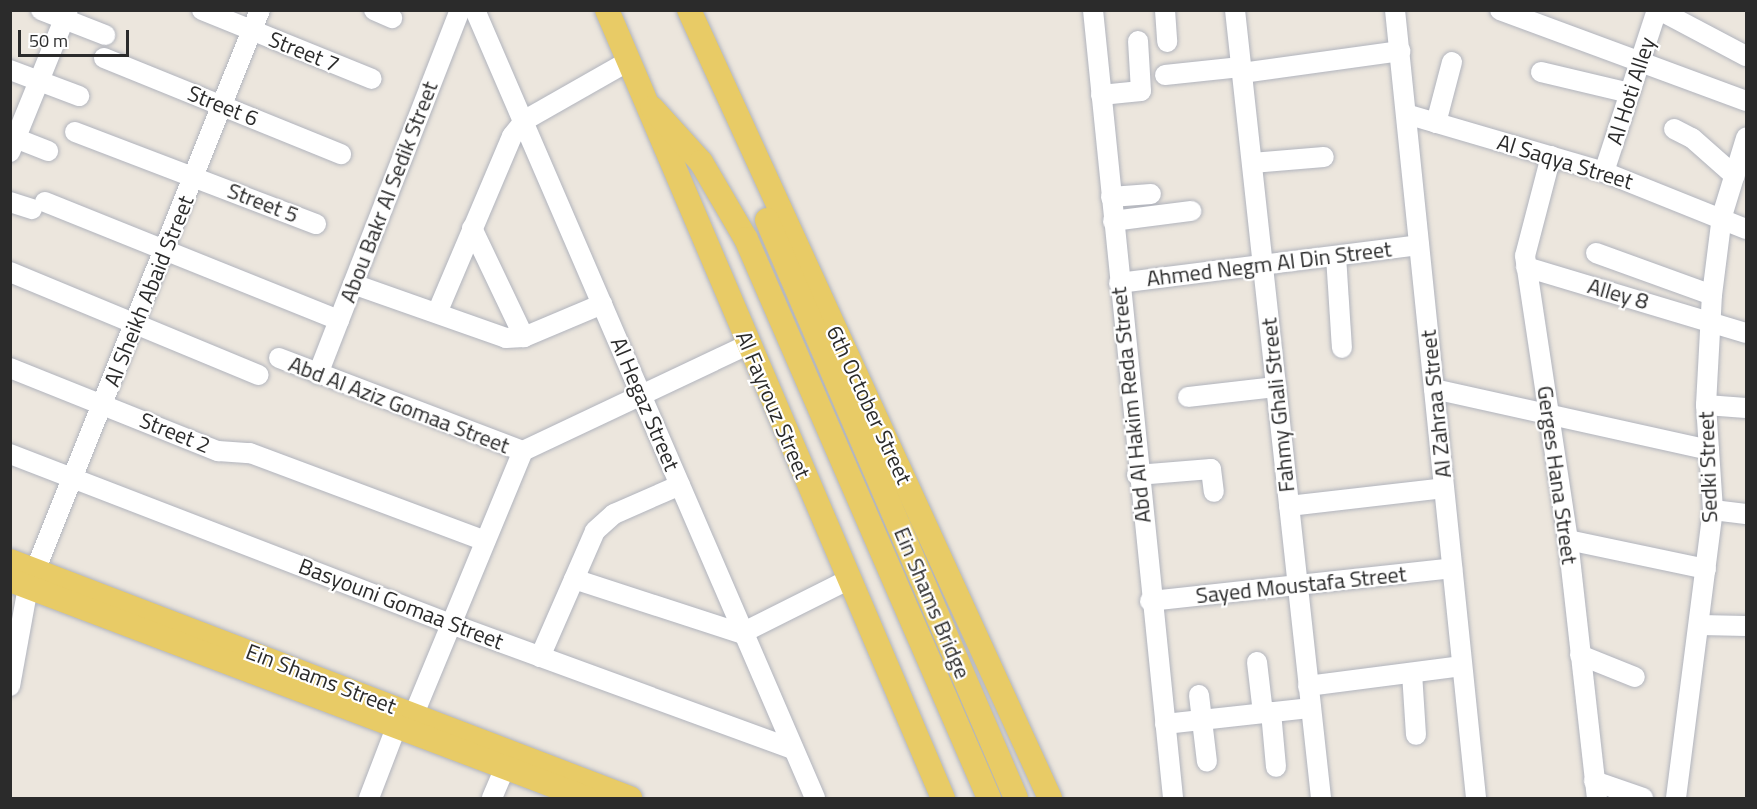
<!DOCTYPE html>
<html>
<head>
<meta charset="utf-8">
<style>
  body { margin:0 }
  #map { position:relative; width:1757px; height:809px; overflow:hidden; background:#ece6dd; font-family:"Titillium Web",sans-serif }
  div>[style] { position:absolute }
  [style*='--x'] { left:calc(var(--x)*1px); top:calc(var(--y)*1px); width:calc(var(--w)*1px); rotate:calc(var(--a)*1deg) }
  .roads { filter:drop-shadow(0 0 2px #b1b4bd) drop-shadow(0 0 2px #b1b4bd) }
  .minor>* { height:20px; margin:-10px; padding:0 10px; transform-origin:10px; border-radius:10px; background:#fff }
  .major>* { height:24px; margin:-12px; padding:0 12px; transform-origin:12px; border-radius:12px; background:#e8cb66 }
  span { translate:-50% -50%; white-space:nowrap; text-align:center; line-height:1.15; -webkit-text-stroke:4.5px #fff; paint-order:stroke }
  .street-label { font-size:22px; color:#2b2b2b }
  .frame { position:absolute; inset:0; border:12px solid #2b2b2b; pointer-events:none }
  .scale { position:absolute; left:18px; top:30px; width:111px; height:27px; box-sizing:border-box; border:3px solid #2b2b2b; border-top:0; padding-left:8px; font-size:18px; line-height:21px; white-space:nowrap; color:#2b2b2b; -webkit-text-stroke:4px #fff; paint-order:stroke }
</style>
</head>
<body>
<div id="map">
  <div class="roads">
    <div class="minor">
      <div style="--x:41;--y:10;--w:69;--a:21.3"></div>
      <div style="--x:202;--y:10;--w:183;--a:22.1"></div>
      <div style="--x:374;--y:10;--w:20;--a:24"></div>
      <div style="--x:475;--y:10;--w:858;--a:66.66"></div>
      <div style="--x:1093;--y:10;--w:792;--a:84.2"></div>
      <div style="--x:1165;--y:10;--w:32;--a:86"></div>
      <div style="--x:1235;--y:10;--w:793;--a:83.77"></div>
      <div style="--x:1395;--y:10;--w:792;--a:84.13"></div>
      <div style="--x:1500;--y:10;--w:262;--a:20.3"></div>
      <div style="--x:1659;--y:10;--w:98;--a:27.9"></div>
      <div style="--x:104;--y:58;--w:256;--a:22.1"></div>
      <div style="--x:10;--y:70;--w:74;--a:20.6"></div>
      <div style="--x:1541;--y:72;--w:91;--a:13.3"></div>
      <div style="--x:1242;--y:73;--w:160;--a:-7.9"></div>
      <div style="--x:1165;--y:75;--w:76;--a:-6"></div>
      <div style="--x:1101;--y:95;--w:40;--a:-5.7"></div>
      <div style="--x:1141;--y:91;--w:50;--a:-93.4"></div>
      <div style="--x:1406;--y:114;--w:206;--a:16.3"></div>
      <div style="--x:1604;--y:172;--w:153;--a:21.9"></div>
      <div style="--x:1436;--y:123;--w:63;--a:-75.3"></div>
      <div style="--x:1674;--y:129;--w:20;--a:27"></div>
      <div style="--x:1692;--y:138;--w:57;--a:41.5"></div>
      <div style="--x:75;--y:132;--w:258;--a:20.9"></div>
      <div style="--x:10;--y:136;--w:41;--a:21.5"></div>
      <div style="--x:10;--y:152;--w:153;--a:-67.8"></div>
      <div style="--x:1551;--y:156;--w:103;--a:104.6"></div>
      <div style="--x:1525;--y:256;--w:287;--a:81.4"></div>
      <div style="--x:1568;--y:540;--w:260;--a:83.6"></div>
      <div style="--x:1252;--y:163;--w:72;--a:-4.8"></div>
      <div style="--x:1604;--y:172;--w:170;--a:-71.9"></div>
      <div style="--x:1111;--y:197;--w:40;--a:-4.3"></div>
      <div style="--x:10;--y:202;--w:23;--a:18"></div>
      <div style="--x:45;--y:202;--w:317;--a:21.9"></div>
      <div style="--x:1113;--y:221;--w:79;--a:-7.3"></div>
      <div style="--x:472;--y:228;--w:121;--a:64.5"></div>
      <div style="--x:1596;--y:253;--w:123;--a:19.9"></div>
      <div style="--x:1336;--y:256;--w:92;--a:86.3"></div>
      <div style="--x:1526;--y:267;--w:230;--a:16.7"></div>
      <div style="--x:10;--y:272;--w:269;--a:22.5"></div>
      <div style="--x:1119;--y:283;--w:302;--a:-7.2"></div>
      <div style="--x:353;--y:284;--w:162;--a:19.4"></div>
      <div style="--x:506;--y:338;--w:18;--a:-3"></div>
      <div style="--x:524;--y:337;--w:85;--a:-22.9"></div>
      <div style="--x:437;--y:313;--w:192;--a:-67"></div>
      <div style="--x:512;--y:136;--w:21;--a:-51"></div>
      <div style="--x:525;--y:120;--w:120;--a:-29.6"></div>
      <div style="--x:279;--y:358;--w:261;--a:20.9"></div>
      <div style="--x:523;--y:451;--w:248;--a:-25.3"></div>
      <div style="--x:10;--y:368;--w:224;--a:21.8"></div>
      <div style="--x:218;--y:451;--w:32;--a:4"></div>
      <div style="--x:250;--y:453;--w:251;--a:20.5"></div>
      <div style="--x:318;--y:374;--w:391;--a:-68.7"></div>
      <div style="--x:1434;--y:389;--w:282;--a:12.5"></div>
      <div style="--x:1188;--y:397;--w:89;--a:-6.5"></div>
      <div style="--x:1706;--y:405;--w:40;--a:4.3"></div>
      <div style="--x:10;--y:454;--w:473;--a:21.1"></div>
      <div style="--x:451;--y:624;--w:364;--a:20.1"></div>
      <div style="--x:1137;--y:475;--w:74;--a:-4.6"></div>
      <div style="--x:1211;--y:469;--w:23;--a:83"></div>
      <div style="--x:1289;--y:506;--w:156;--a:-6.6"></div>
      <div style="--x:1713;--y:510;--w:33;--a:7"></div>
      <div style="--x:1568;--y:540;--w:141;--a:11.9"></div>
      <div style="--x:35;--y:571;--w:604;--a:-68.15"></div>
      <div style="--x:574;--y:579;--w:181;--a:18"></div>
      <div style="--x:1150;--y:601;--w:304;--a:-6.2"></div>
      <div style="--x:1700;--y:625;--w:46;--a:1.2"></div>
      <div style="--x:744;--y:632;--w:116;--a:-26.6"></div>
      <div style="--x:1580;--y:655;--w:59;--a:21.8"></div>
      <div style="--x:540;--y:657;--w:137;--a:-66.4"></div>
      <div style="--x:595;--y:531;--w:25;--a:-42"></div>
      <div style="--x:614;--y:514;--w:72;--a:-23.7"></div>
      <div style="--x:1257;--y:662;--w:51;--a:83.3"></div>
      <div style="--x:1412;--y:673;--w:62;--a:86.3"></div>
      <div style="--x:10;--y:686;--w:101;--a:-79.7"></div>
      <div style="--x:1308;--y:686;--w:155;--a:-7.4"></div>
      <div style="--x:1199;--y:695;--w:67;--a:83.2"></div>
      <div style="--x:1271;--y:712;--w:55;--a:84.8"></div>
      <div style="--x:414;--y:714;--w:285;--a:-67.5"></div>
      <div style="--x:1165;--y:724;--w:147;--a:-6.3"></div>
      <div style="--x:1594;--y:781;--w:52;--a:19.1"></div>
      <div style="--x:369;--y:798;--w:92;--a:-69"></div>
      <div style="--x:492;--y:798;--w:33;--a:-67"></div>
      <div style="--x:1676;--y:798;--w:290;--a:-82.7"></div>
      <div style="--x:1713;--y:510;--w:105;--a:-93.8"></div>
      <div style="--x:1706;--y:405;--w:110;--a:-86.9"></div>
      <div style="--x:1712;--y:295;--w:80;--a:-82.8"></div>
      <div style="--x:1722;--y:216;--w:82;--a:-72.9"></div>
    </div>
    <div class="major">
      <div style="--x:607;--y:10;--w:857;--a:66.91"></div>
      <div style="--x:689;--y:10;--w:867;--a:65.39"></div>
      <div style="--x:652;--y:108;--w:73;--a:47.8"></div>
      <div style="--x:701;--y:162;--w:89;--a:59.7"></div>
      <div style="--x:746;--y:239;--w:610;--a:66.51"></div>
      <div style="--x:767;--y:220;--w:629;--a:66.69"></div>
      <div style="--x:10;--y:561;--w:664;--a:20.92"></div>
      <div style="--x:10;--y:580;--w:616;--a:20.73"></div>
    </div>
  </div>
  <div class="street-label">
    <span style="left:304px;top:52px;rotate:22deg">Street 7</span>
    <span style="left:1631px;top:91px;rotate:-72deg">Al Hoti Alley</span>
    <span style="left:223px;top:106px;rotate:22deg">Street 6</span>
    <span style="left:1565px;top:162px;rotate:17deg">Al Saqya Street</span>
    <span style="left:389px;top:192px;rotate:-69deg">Abou Bakr Al Sedik Street</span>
    <span style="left:263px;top:203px;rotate:21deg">Street 5</span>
    <span style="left:1269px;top:264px;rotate:-7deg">Ahmed Negm Al Din Street</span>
    <span style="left:149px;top:291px;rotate:-68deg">Al Sheikh Abaid Street</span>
    <span style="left:1618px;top:294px;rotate:16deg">Alley 8</span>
    <span style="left:645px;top:404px;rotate:67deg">Al Hegaz Street</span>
    <span style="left:1436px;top:404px;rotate:-96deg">Al Zahraa Street</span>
    <span style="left:399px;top:405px;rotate:21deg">Abd Al Aziz Gomaa Street</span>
    <span style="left:773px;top:405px;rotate:67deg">Al Fayrouz Street</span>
    <span style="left:869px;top:405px;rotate:65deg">6th October Street</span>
    <span style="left:1131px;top:405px;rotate:-96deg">Abd Al Hakim Reda Street</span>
    <span style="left:1278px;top:405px;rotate:-96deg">Fahmy Ghali Street</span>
    <span style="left:175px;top:433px;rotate:22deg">Street 2</span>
    <span style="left:1708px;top:467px;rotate:-92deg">Sedki Street</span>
    <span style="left:1557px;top:475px;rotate:82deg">Gerges Hana Street</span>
    <span style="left:1301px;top:585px;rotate:-6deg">Sayed Moustafa Street</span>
    <span style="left:932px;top:603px;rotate:67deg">Ein Shams Bridge</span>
    <span style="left:401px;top:604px;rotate:21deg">Basyouni Gomaa Street</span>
    <span style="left:321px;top:679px;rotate:21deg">Ein Shams Street</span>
  </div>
  <div class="frame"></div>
  <div class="scale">50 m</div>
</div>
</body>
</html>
